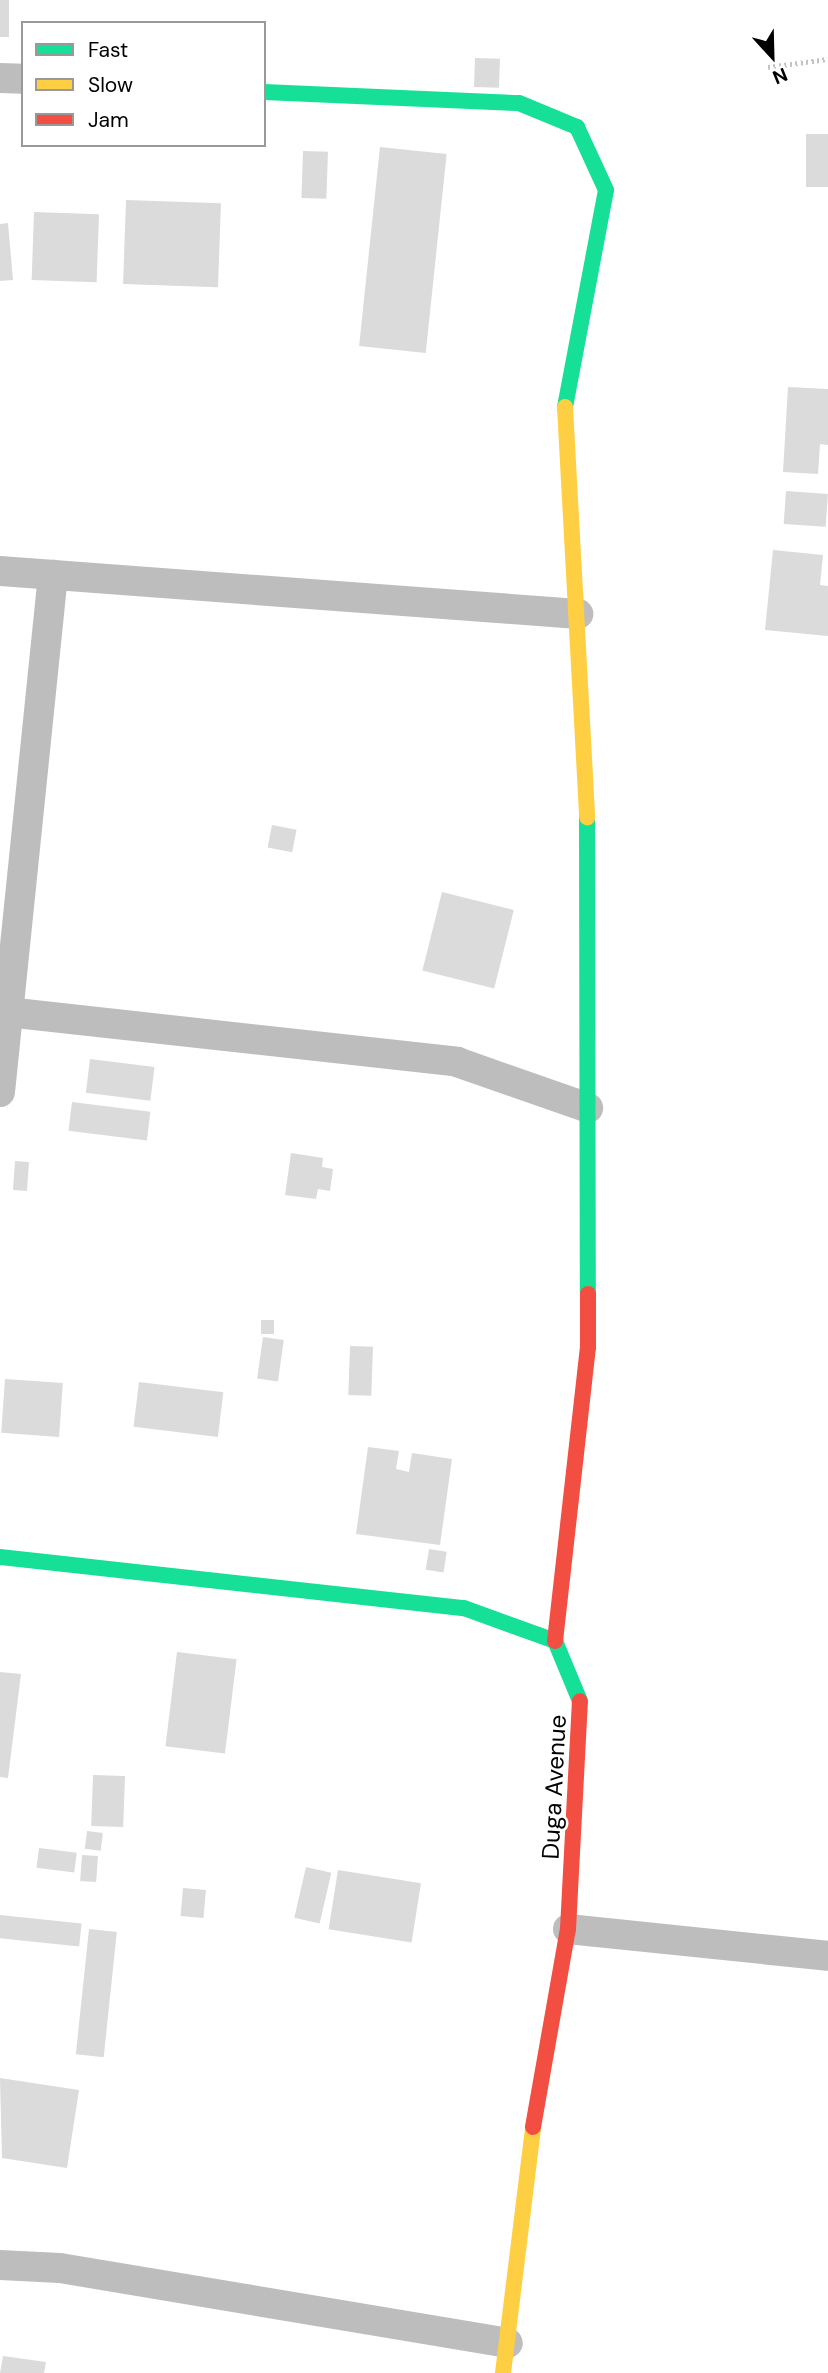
<!DOCTYPE html>
<html>
<head>
<meta charset="utf-8">
<style>
  body { margin:0 }
  #map { position:relative; width:828px; height:2373px; overflow:hidden; background:#fff; font-family:"DM Sans",sans-serif }
  div>[style] { position:absolute }
  [style*='--x'] { left:calc(var(--x)*1px); top:calc(var(--y)*1px); width:calc(var(--w)*1px); rotate:calc(var(--a)*1deg) }
  .building>* { inset:0; background:#dbdbdb; transform-origin:0 0 }
  .path>* { height:4.5px; margin-top:-2.25px; transform-origin:0; background:repeating-linear-gradient(90deg,#c2c2c2 0 2px,transparent 0 5.5px) }
  .street>* { height:30px; margin:-15px; padding:0 15px; transform-origin:15px; border-radius:15px; background:#bdbdbd }
  .fast>* { height:16px; margin:-8px; padding:0 8px; transform-origin:8px; border-radius:8px; background:#16e098 }
  .slow>* { height:16px; margin:-8px; padding:0 8px; transform-origin:8px; border-radius:8px; background:#ffcf43 }
  .jam>* { height:16px; margin:-8px; padding:0 8px; transform-origin:8px; border-radius:8px; background:#f24e42 }
  span { translate:-50% -50%; white-space:nowrap; text-align:center; line-height:1.15; -webkit-text-stroke:5px #fff; paint-order:stroke }
  .street-label { font-size:24px; color:#000 }
  .legend { position:absolute; left:21px; top:21px; width:245px; height:126px; box-sizing:border-box; background:#fff; border:2px solid #999; margin:0; padding:9px 12px; list-style:none; font-size:21px; color:#000 }
  .legend li { display:flex; align-items:center; gap:14px; height:35px }
  .legend b { width:35px; border:2px solid #999 }
  .north { position:absolute; left:737px; top:21px; width:70px; height:70px; -webkit-text-stroke:5px #fff; paint-order:stroke; rotate:158deg; font-size:19px; font-weight:700; line-height:28px; text-align:center; color:#000 }
  .north::after { content:''; display:block; margin:auto; width:24px; height:32px; background:#000; clip-path:polygon(50% 0,100% 100%,50% 72%,0 100%) }
</style>
</head>
<body>
<div id="map">
  <div class="building">
    <div style="left:0;top:0;width:9px;height:37px"></div>
    <div style="left:475px;top:58px;width:25px;height:29px;rotate:2deg"></div>
    <div style="left:828px;top:134px;width:53px;height:22px;rotate:90deg"></div>
    <div style="left:380px;top:147px;width:67px;height:200px;rotate:6deg"></div>
    <div style="left:303px;top:151px;width:25px;height:47px;rotate:2deg"></div>
    <div style="left:126px;top:200px;width:95px;height:84px;rotate:2deg"></div>
    <div style="left:34px;top:212px;width:65px;height:68px;rotate:2deg"></div>
    <div style="clip-path:polygon(8px 223px,13px 280px,0 281px,0 224px)"></div>
    <div style="clip-path:polygon(788px 387px,828px 389px,828px 445px,820px 444px,818px 474px,783px 472px)"></div>
    <div style="left:786px;top:491px;width:42px;height:33px;rotate:4deg"></div>
    <div style="clip-path:polygon(773px 550px,823px 555px,820px 585px,828px 586px,828px 636px,765px 630px)"></div>
    <div style="left:272px;top:825px;width:25px;height:23px;rotate:11deg"></div>
    <div style="left:442px;top:892px;width:74px;height:81px;rotate:14deg"></div>
    <div style="left:90px;top:1059px;width:65px;height:34px;rotate:7deg"></div>
    <div style="left:72px;top:1102px;width:79px;height:29px;rotate:7deg"></div>
    <div style="clip-path:polygon(291px 1153px,323px 1158px,322px 1167px,333px 1169px,330px 1191px,318px 1189px,316px 1199px,285px 1195px)"></div>
    <div style="left:15px;top:1161px;width:14px;height:29px;rotate:4deg"></div>
    <div style="left:261px;top:1320px;width:13px;height:14px"></div>
    <div style="left:263px;top:1337px;width:21px;height:42px;rotate:8deg"></div>
    <div style="left:350px;top:1346px;width:23px;height:49px;rotate:2deg"></div>
    <div style="left:5px;top:1379px;width:58px;height:54px;rotate:4deg"></div>
    <div style="left:139px;top:1382px;width:85px;height:45px;rotate:7deg"></div>
    <div style="clip-path:polygon(368px 1447px,399px 1451px,396px 1469px,409px 1472px,412px 1453px,452px 1459px,440px 1545px,356px 1534px)"></div>
    <div style="left:429px;top:1549px;width:18px;height:21px;rotate:9deg"></div>
    <div style="left:177px;top:1652px;width:60px;height:95px;rotate:7deg"></div>
    <div style="clip-path:polygon(0 1672px,21px 1674px,8px 1778px,0 1777px)"></div>
    <div style="left:93px;top:1775px;width:32px;height:51px;rotate:2deg"></div>
    <div style="left:87px;top:1831px;width:16px;height:18px;rotate:7deg"></div>
    <div style="left:39px;top:1848px;width:38px;height:20px;rotate:7deg"></div>
    <div style="left:82px;top:1855px;width:16px;height:26px;rotate:4deg"></div>
    <div style="left:306px;top:1867px;width:26px;height:52px;rotate:13deg"></div>
    <div style="left:338px;top:1870px;width:84px;height:60px;rotate:9deg"></div>
    <div style="left:183px;top:1888px;width:23px;height:28px;rotate:5deg"></div>
    <div style="left:0;top:1915px;width:82px;height:23px;rotate:6deg"></div>
    <div style="left:89px;top:1929px;width:28px;height:126px;rotate:6deg"></div>
    <div style="clip-path:polygon(0 2078px,79px 2090px,67px 2168px,2px 2158px)"></div>
    <div style="clip-path:polygon(3px 2356px,46px 2362px,44px 2373px,0 2373px)"></div>
  </div>
  <div class="path">
    <div style="--x:768;--y:67;--w:61;--a:-7.6"></div>
  </div>
  <div class="street">
    <div style="--x:0;--y:78;--w:23;--a:2"></div>
    <div style="--x:0;--y:571;--w:580;--a:4.25"></div>
    <div style="--x:7;--y:1012;--w:453;--a:6.3"></div>
    <div style="--x:457;--y:1062;--w:139;--a:19.3"></div>
    <div style="--x:0;--y:1092;--w:520;--a:-84.15"></div>
    <div style="--x:568;--y:1929;--w:261;--a:5.9"></div>
    <div style="--x:0;--y:2265;--w:60;--a:2.9"></div>
    <div style="--x:60;--y:2268;--w:454;--a:9.5"></div>
  </div>
  <div class="fast">
    <div style="--x:264;--y:92;--w:255;--a:2.5"></div>
    <div style="--x:519;--y:103;--w:63;--a:22.5"></div>
    <div style="--x:577;--y:127;--w:69;--a:65.3"></div>
    <div style="--x:606;--y:190;--w:221;--a:100.7"></div>
    <div style="--x:587;--y:817;--w:477;--a:89.9"></div>
    <div style="--x:0;--y:1557;--w:467;--a:6.3"></div>
    <div style="--x:464;--y:1608;--w:97;--a:19.9"></div>
    <div style="--x:555;--y:1641;--w:65;--a:67.4"></div>
  </div>
  <div class="slow">
    <div style="--x:565;--y:407;--w:411;--a:86.9"></div>
    <div style="--x:503;--y:2373;--w:248;--a:-83"></div>
  </div>
  <div class="jam">
    <div style="--x:555;--y:1641;--w:295;--a:-83.6"></div>
    <div style="--x:588;--y:1348;--w:54;--a:-90"></div>
    <div style="--x:533;--y:2127;--w:201;--a:-80"></div>
    <div style="--x:568;--y:1929;--w:228;--a:-87"></div>
  </div>
  <div class="street-label">
    <span style="left:554px;top:1787px;rotate:-87deg">Duga Avenue</span>
  </div>
  <ul class="legend">
  <li><b style="height:9px;background:#16e098"></b>Fast</li>
  <li><b style="height:9px;background:#ffcf43"></b>Slow</li>
  <li><b style="height:9px;background:#f24e42"></b>Jam</li>
  </ul>
  <div class="north">N</div>
</div>
</body>
</html>
